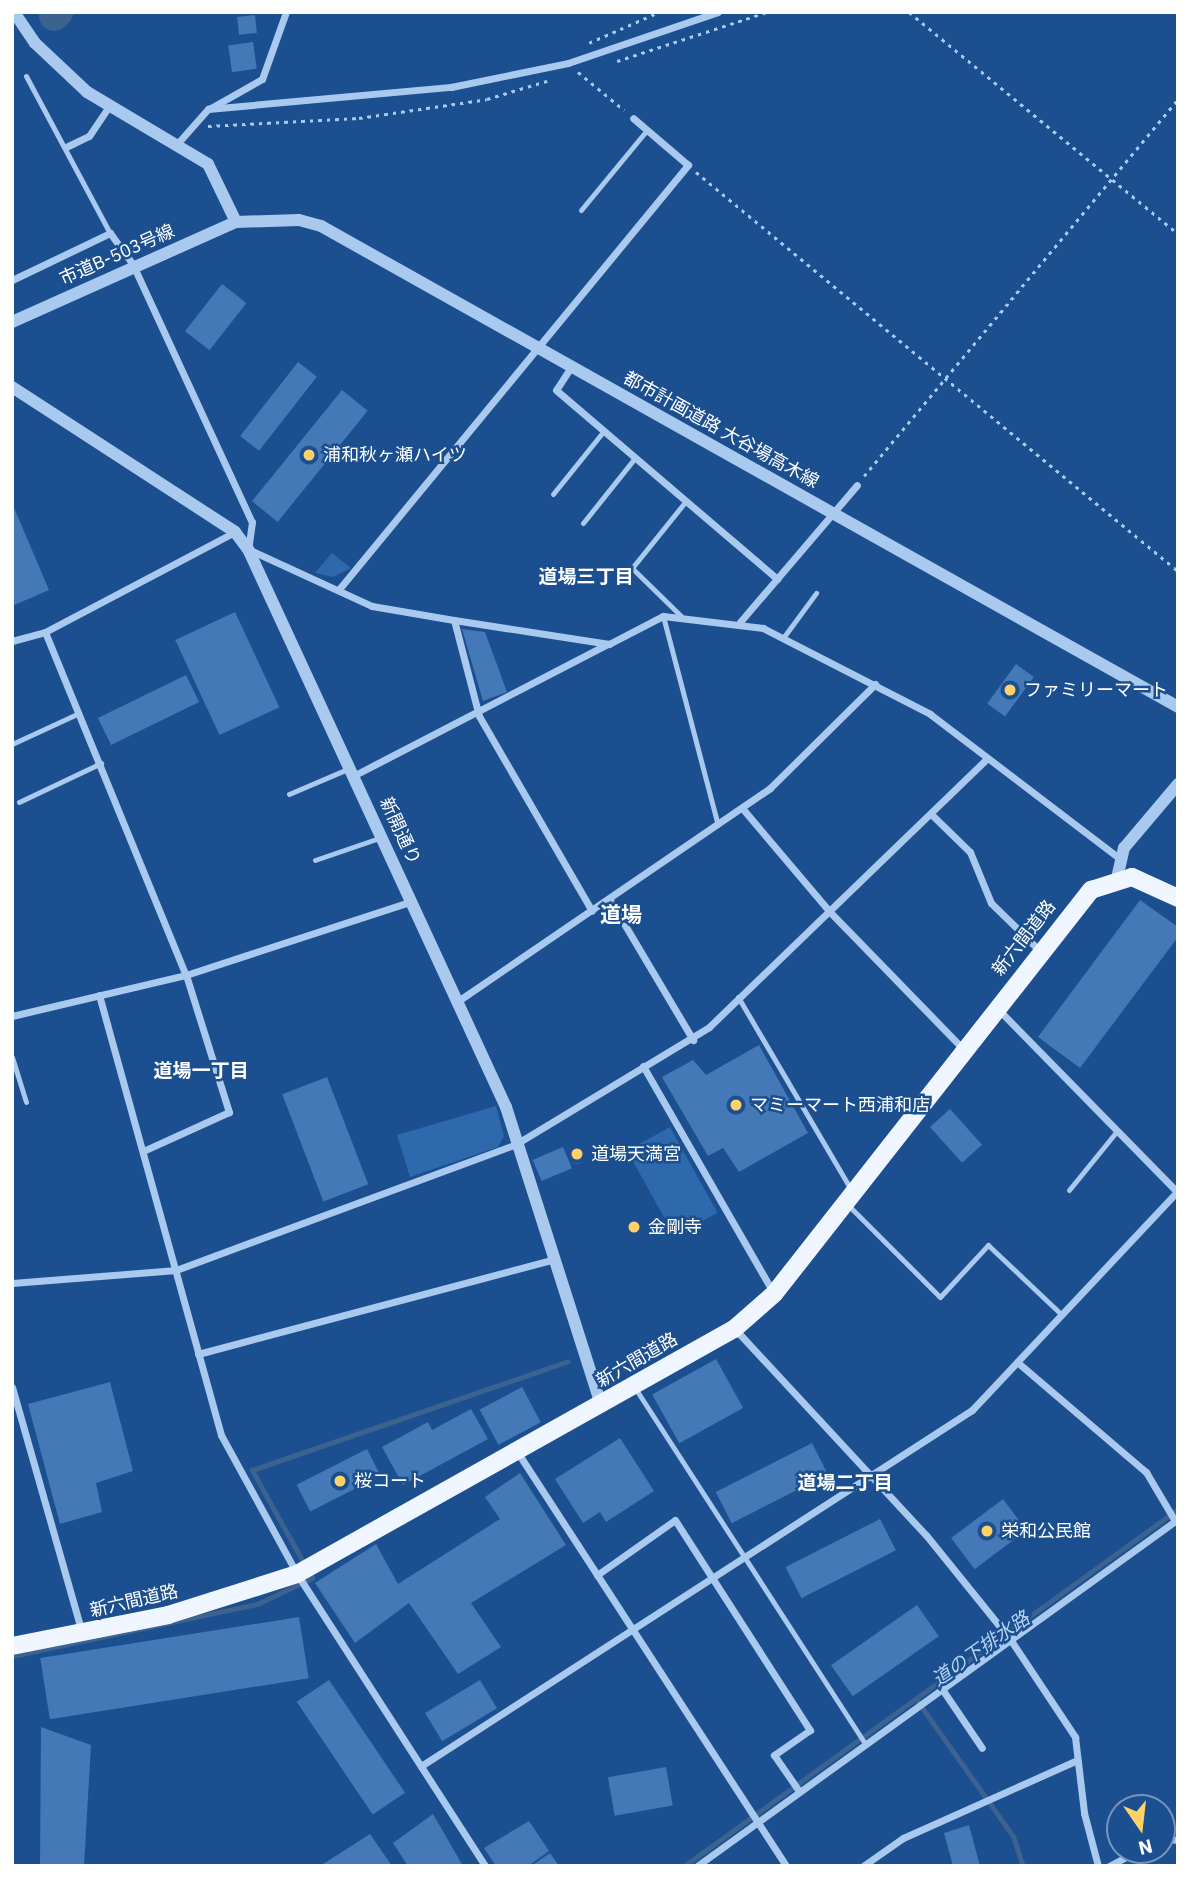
<!DOCTYPE html>
<html>
<head>
<meta charset="utf-8">
<style>
  body { margin:0 }
  #map { position:relative; width:1190px; height:1878px; overflow:hidden; background:#1b4f8f; font-family:"IBM Plex Sans","Noto Sans JP",sans-serif }
  div>[style] { position:absolute }
  [style*='--x'] { left:calc(var(--x)*1px); top:calc(var(--y)*1px); width:calc(var(--w)*1px); rotate:calc(var(--a)*1deg) }
  .green>* { inset:0; background:#2e69ad; transform-origin:0 0 }
  .stream>* { height:5px; margin:-2.5px; padding:0 2.5px; transform-origin:2.5px; border-radius:2.5px; background:#3c6290 }
  .river>* { height:30px; margin:-15px; padding:0 15px; transform-origin:15px; border-radius:15px; background:#3c6290 }
  .building>* { inset:0; background:#4478b7; transform-origin:0 0 }
  .round { border-radius:50% }
  .path>* { height:2.5px; margin-top:-1.25px; transform-origin:0; background:repeating-linear-gradient(90deg,#a9c9ee 0 3.5px,transparent 0 8.5px) }
  .service>* { height:5px; margin:-2.5px; padding:0 2.5px; transform-origin:2.5px; border-radius:2.5px; background:#a9c9ee }
  .minor>* { height:7px; margin:-3.5px; padding:0 3.5px; transform-origin:3.5px; border-radius:3.5px; background:#a9c9ee }
  .tertiary>* { height:12px; margin:-6px; padding:0 6px; transform-origin:6px; border-radius:6px; background:#a9c9ee }
  .primary>* { height:18px; margin:-9px; padding:0 9px; transform-origin:9px; border-radius:9px; background:#f0f6ff }
  .dots>* { width:19px; height:19px; translate:-50% -50%; box-sizing:border-box; border:4px solid #1b4f8f; border-radius:50% }
  span { translate:-50% -50%; white-space:nowrap; text-align:center; line-height:1.15; -webkit-text-stroke:5px #1b4f8f; paint-order:stroke }
  .street-label { font-size:18px; color:#fff }
  .poi-label { font-size:18px; color:#fff }
  .left { translate:0 -50%; text-align:left }
  .neighbourhood-label { font-size:19px; color:#fff; font-weight:700 }
  .water-label { font-size:19px; color:#b5d3f5; font-style:italic }
  .quarter-label { font-size:21px; color:#fff; font-weight:700 }
  .frame { position:absolute; inset:0; border:14px solid #fff; pointer-events:none }
  .north { position:absolute; left:1106px; top:1794px; width:70px; height:70px; box-sizing:border-box; background:#1b4f8f; border:2px solid #7695bc; border-radius:50%; rotate:166deg; font-size:19px; font-weight:700; line-height:28px; text-align:center; color:#fff }
  .north::after { content:''; display:block; margin:auto; width:24px; height:32px; background:#ffd166; clip-path:polygon(50% 0,100% 100%,50% 72%,0 100%) }
</style>
</head>
<body>
<div id="map">
  <div class="green">
    <div style="clip-path:polygon(332px 553px,351px 568px,333px 577px,315px 573px)"></div>
    <div style="clip-path:polygon(496px 1106px,504px 1136px,498px 1147px,410px 1177px,397px 1135px)"></div>
    <div style="left:670px;top:1127px;width:98px;height:49px;rotate:61deg"></div>
  </div>
  <div class="stream">
    <div style="--x:12;--y:1656;--w:250;--a:-12"></div>
    <div style="--x:257;--y:1604;--w:61;--a:-25.3"></div>
    <div style="--x:312;--y:1578;--w:124;--a:-119.1"></div>
    <div style="--x:252;--y:1470;--w:334;--a:-19"></div>
    <div style="--x:918;--y:1702;--w:164;--a:54.7"></div>
    <div style="--x:1013;--y:1836;--w:32;--a:72"></div>
    <div style="--x:684;--y:1866;--w:609;--a:-35.85"></div>
  </div>
  <div class="river">
    <div style="--x:54;--y:16;--w:6;--a:-45"></div>
  </div>
  <div class="building">
    <div style="left:255px;top:15px;width:18px;height:18px;rotate:84deg"></div>
    <div style="left:253px;top:42px;width:27px;height:25px;rotate:82deg"></div>
    <div style="left:222px;top:284px;width:31px;height:60px;rotate:38deg"></div>
    <div style="left:298px;top:362px;width:24px;height:94px;rotate:38deg"></div>
    <div style="left:342px;top:390px;width:33px;height:143px;rotate:39deg"></div>
    <div style="clip-path:polygon(12px 503px,49px 590px,12px 606px)"></div>
    <div style="left:235px;top:612px;width:105px;height:66px;rotate:65deg"></div>
    <div style="clip-path:polygon(462px 629px,485px 632px,507px 692px,483px 701px)"></div>
    <div style="left:1016px;top:664px;width:22px;height:49px;rotate:36deg"></div>
    <div style="left:186px;top:675px;width:30px;height:98px;rotate:64deg"></div>
    <div style="clip-path:polygon(1140px 900px,1178px 927px,1178px 937px,1080px 1068px,1038px 1037px)"></div>
    <div style="clip-path:polygon(759px 1045px,808px 1133px,739px 1172px,723px 1148px,708px 1156px,662px 1077px,693px 1060px,706px 1075px)"></div>
    <div style="left:327px;top:1077px;width:115px;height:48px;rotate:69deg"></div>
    <div style="left:950px;top:1109px;width:48px;height:27px;rotate:48deg"></div>
    <div style="left:563px;top:1147px;width:23px;height:33px;rotate:67deg"></div>
    <div class="round" style="left:569px;top:1148px;width:16px;height:16px"></div>
    <div style="left:716px;top:1359px;width:56px;height:73px;rotate:61deg"></div>
    <div style="clip-path:polygon(110px 1382px,133px 1471px,96px 1483px,102px 1512px,60px 1524px,28px 1404px)"></div>
    <div style="left:522px;top:1387px;width:40px;height:48px;rotate:62deg"></div>
    <div style="clip-path:polygon(471px 1409px,488px 1439px,403px 1485px,382px 1447px,428px 1422px,432px 1430px)"></div>
    <div style="clip-path:polygon(620px 1438px,654px 1491px,606px 1522px,600px 1512px,583px 1523px,555px 1479px)"></div>
    <div style="left:812px;top:1443px;width:35px;height:108px;rotate:63deg"></div>
    <div style="left:367px;top:1449px;width:30px;height:79px;rotate:63deg"></div>
    <div style="clip-path:polygon(520px 1473px,566px 1545px,471px 1603px,501px 1647px,458px 1674px,409px 1603px,355px 1643px,315px 1583px,376px 1544px,398px 1584px,500px 1519px,485px 1497px)"></div>
    <div style="left:1003px;top:1499px;width:39px;height:65px;rotate:53deg"></div>
    <div style="left:880px;top:1519px;width:35px;height:106px;rotate:63deg"></div>
    <div style="left:917px;top:1605px;width:38px;height:105px;rotate:55deg"></div>
    <div style="left:299px;top:1617px;width:62px;height:262px;rotate:81deg"></div>
    <div style="left:329px;top:1680px;width:136px;height:39px;rotate:56deg"></div>
    <div style="left:480px;top:1680px;width:33px;height:64px;rotate:59deg"></div>
    <div style="clip-path:polygon(41px 1727px,91px 1745px,84px 1866px,40px 1866px)"></div>
    <div style="left:666px;top:1767px;width:39px;height:59px;rotate:80deg"></div>
    <div style="clip-path:polygon(433px 1814px,463px 1866px,408px 1866px,393px 1843px)"></div>
    <div style="clip-path:polygon(529px 1821px,549px 1851px,528px 1866px,496px 1866px,484px 1848px)"></div>
    <div style="clip-path:polygon(969px 1825px,980px 1866px,953px 1866px,944px 1833px)"></div>
    <div style="clip-path:polygon(370px 1834px,392px 1866px,320px 1866px)"></div>
    <div style="clip-path:polygon(550px 1853px,559px 1866px,531px 1866px)"></div>
  </div>
  <div class="path">
    <div style="--x:909;--y:12;--w:349;--a:39.5"></div>
    <div style="--x:589;--y:43;--w:77;--a:-23.9"></div>
    <div style="--x:617;--y:61;--w:158;--a:-18.1"></div>
    <div style="--x:578;--y:72;--w:60;--a:39.6"></div>
    <div style="--x:208;--y:126;--w:151;--a:-3"></div>
    <div style="--x:359;--y:118;--w:129;--a:-8.4"></div>
    <div style="--x:487;--y:99;--w:66;--a:-16.8"></div>
    <div style="--x:696;--y:172;--w:626;--a:39.62"></div>
    <div style="--x:864;--y:476;--w:491;--a:-50.2"></div>
  </div>
  <div class="service">
    <div style="--x:26;--y:76;--w:178;--a:61.9"></div>
    <div style="--x:581;--y:210;--w:104;--a:-50.5"></div>
    <div style="--x:553;--y:494;--w:78;--a:-51.2"></div>
    <div style="--x:583;--y:523;--w:82;--a:-51.4"></div>
    <div style="--x:663;--y:616;--w:216;--a:75.3"></div>
    <div style="--x:681;--y:616;--w:69;--a:-135.6"></div>
    <div style="--x:632;--y:568;--w:85;--a:-51.2"></div>
    <div style="--x:783;--y:638;--w:56;--a:-53.7"></div>
    <div style="--x:12;--y:744;--w:74;--a:-24.8"></div>
    <div style="--x:289;--y:794;--w:66;--a:-23.1"></div>
    <div style="--x:19;--y:802;--w:91;--a:-25.4"></div>
    <div style="--x:315;--y:860;--w:71;--a:-18.9"></div>
    <div style="--x:738;--y:997;--w:225;--a:59.6"></div>
    <div style="--x:12;--y:1057;--w:47;--a:72.7"></div>
    <div style="--x:1069;--y:1190;--w:76;--a:-50.9"></div>
    <div style="--x:848;--y:1205;--w:130;--a:45"></div>
    <div style="--x:940;--y:1297;--w:71;--a:-47.3"></div>
    <div style="--x:988;--y:1245;--w:100;--a:43.4"></div>
    <div style="--x:635;--y:1388;--w:424;--a:57.1"></div>
  </div>
  <div class="minor">
    <div style="--x:209;--y:109;--w:61;--a:-29.5"></div>
    <div style="--x:262;--y:79;--w:71;--a:-70.3"></div>
    <div style="--x:177;--y:144;--w:47;--a:-48.5"></div>
    <div style="--x:208;--y:109;--w:244;--a:-5.2"></div>
    <div style="--x:451;--y:87;--w:119;--a:-11.6"></div>
    <div style="--x:568;--y:63;--w:158;--a:-18.8"></div>
    <div style="--x:66;--y:147;--w:25;--a:-26"></div>
    <div style="--x:89;--y:136;--w:36;--a:-56"></div>
    <div style="--x:12;--y:280;--w:109;--a:-25.6"></div>
    <div style="--x:110;--y:233;--w:39;--a:54"></div>
    <div style="--x:133;--y:265;--w:283;--a:65.2"></div>
    <div style="--x:252;--y:522;--w:27;--a:98"></div>
    <div style="--x:248;--y:549;--w:136;--a:24.7"></div>
    <div style="--x:372;--y:606;--w:83;--a:9.7"></div>
    <div style="--x:454;--y:620;--w:157;--a:8.8"></div>
    <div style="--x:609;--y:644;--w:61;--a:-27.4"></div>
    <div style="--x:663;--y:616;--w:101;--a:6.8"></div>
    <div style="--x:763;--y:628;--w:188;--a:27.2"></div>
    <div style="--x:930;--y:714;--w:238;--a:37.3"></div>
    <div style="--x:571;--y:367;--w:27;--a:123"></div>
    <div style="--x:556;--y:390;--w:291;--a:40.5"></div>
    <div style="--x:340;--y:588;--w:548;--a:-50.56"></div>
    <div style="--x:688;--y:165;--w:72;--a:-139.5"></div>
    <div style="--x:454;--y:620;--w:99;--a:75.4"></div>
    <div style="--x:479;--y:716;--w:225;--a:59.9"></div>
    <div style="--x:740;--y:622;--w:180;--a:-49.5"></div>
    <div style="--x:45;--y:632;--w:371;--a:67.7"></div>
    <div style="--x:186;--y:975;--w:144;--a:72.6"></div>
    <div style="--x:229;--y:1112;--w:94;--a:155.6"></div>
    <div style="--x:12;--y:641;--w:34;--a:-15"></div>
    <div style="--x:45;--y:632;--w:215;--a:-27.8"></div>
    <div style="--x:353;--y:776;--w:287;--a:-27.4"></div>
    <div style="--x:742;--y:808;--w:135;--a:49.8"></div>
    <div style="--x:829;--y:911;--w:194;--a:45.8"></div>
    <div style="--x:932;--y:815;--w:53;--a:44.2"></div>
    <div style="--x:970;--y:852;--w:55;--a:67.6"></div>
    <div style="--x:991;--y:903;--w:67;--a:44.4"></div>
    <div style="--x:610;--y:900;--w:163;--a:59.3"></div>
    <div style="--x:99;--y:995;--w:457;--a:74.5"></div>
    <div style="--x:221;--y:1435;--w:158;--a:61.3"></div>
    <div style="--x:297;--y:1574;--w:347;--a:57.2"></div>
    <div style="--x:458;--y:1001;--w:378;--a:-34.3"></div>
    <div style="--x:770;--y:788;--w:148;--a:-44.7"></div>
    <div style="--x:997;--y:1008;--w:259;--a:45.6"></div>
    <div style="--x:12;--y:1016;--w:179;--a:-13.3"></div>
    <div style="--x:186;--y:975;--w:238;--a:-18.1"></div>
    <div style="--x:643;--y:1066;--w:261;--a:60.1"></div>
    <div style="--x:12;--y:1283;--w:165;--a:-4.5"></div>
    <div style="--x:176;--y:1270;--w:363;--a:-20.3"></div>
    <div style="--x:516;--y:1144;--w:226;--a:-31.2"></div>
    <div style="--x:709;--y:1027;--w:386;--a:-44"></div>
    <div style="--x:735;--y:1329;--w:281;--a:47.2"></div>
    <div style="--x:926;--y:1535;--w:134;--a:51.1"></div>
    <div style="--x:1010;--y:1639;--w:118;--a:56.4"></div>
    <div style="--x:1075;--y:1737;--w:77;--a:83.2"></div>
    <div style="--x:1084;--y:1813;--w:55;--a:75.2"></div>
    <div style="--x:198;--y:1354;--w:368;--a:-14.9"></div>
    <div style="--x:1017;--y:1362;--w:170;--a:40.5"></div>
    <div style="--x:1146;--y:1472;--w:57;--a:59.4"></div>
    <div style="--x:12;--y:1387;--w:256;--a:74.1"></div>
    <div style="--x:518;--y:1453;--w:492;--a:57"></div>
    <div style="--x:597;--y:1575;--w:95;--a:-35.2"></div>
    <div style="--x:675;--y:1520;--w:250;--a:57.3"></div>
    <div style="--x:810;--y:1730;--w:44;--a:145.2"></div>
    <div style="--x:774;--y:1755;--w:44;--a:55.2"></div>
    <div style="--x:942;--y:1689;--w:71;--a:55.9"></div>
    <div style="--x:421;--y:1766;--w:656;--a:-32.87"></div>
    <div style="--x:972;--y:1410;--w:301;--a:-46.8"></div>
    <div style="--x:1162;--y:1838;--w:16;--a:7"></div>
    <div style="--x:697;--y:1866;--w:593;--a:-35.81"></div>
    <div style="--x:863;--y:1866;--w:49;--a:-35"></div>
    <div style="--x:903;--y:1838;--w:191;--a:-24.1"></div>
    <div style="--x:1109;--y:1866;--w:34;--a:-28"></div>
  </div>
  <div class="tertiary">
    <div style="--x:14;--y:12;--w:37;--a:56"></div>
    <div style="--x:35;--y:43;--w:71;--a:43.3"></div>
    <div style="--x:87;--y:92;--w:141;--a:30.8"></div>
    <div style="--x:208;--y:164;--w:64;--a:64.2"></div>
    <div style="--x:12;--y:322;--w:245;--a:-24.1"></div>
    <div style="--x:236;--y:222;--w:63;--a:-1.8"></div>
    <div style="--x:299;--y:220;--w:23;--a:15"></div>
    <div style="--x:321;--y:226;--w:983;--a:29.3"></div>
    <div style="--x:12;--y:387;--w:266;--a:33"></div>
    <div style="--x:235;--y:532;--w:21;--a:53"></div>
    <div style="--x:248;--y:549;--w:615;--a:65.19"></div>
    <div style="--x:506;--y:1107;--w:312;--a:72.3"></div>
    <div style="--x:1117;--y:878;--w:31;--a:-77"></div>
    <div style="--x:1124;--y:848;--w:84;--a:-49.8"></div>
  </div>
  <div class="primary">
    <div style="--x:12;--y:1646;--w:159;--a:-11.2"></div>
    <div style="--x:168;--y:1615;--w:135;--a:-17.6"></div>
    <div style="--x:297;--y:1574;--w:501;--a:-29.28"></div>
    <div style="--x:734;--y:1329;--w:53;--a:-41.2"></div>
    <div style="--x:774;--y:1294;--w:514;--a:-51.88"></div>
    <div style="--x:1091;--y:890;--w:43;--a:-17.6"></div>
    <div style="--x:1132;--y:877;--w:51;--a:24.5"></div>
  </div>
  <div class="dots">
    <div style="left:309px;top:455px;background:#ffd166"></div>
    <div style="left:1010px;top:690px;background:#ffd166"></div>
    <div style="left:736px;top:1105px;background:#ffd166"></div>
    <div style="left:577px;top:1154px;background:#ffd166"></div>
    <div style="left:634px;top:1227px;background:#ffd166"></div>
    <div style="left:340px;top:1481px;background:#ffd166"></div>
    <div style="left:987px;top:1531px;background:#ffd166"></div>
  </div>
  <div class="street-label">
    <span style="left:117px;top:255px;rotate:-24deg">市道B-503号線</span>
    <span style="left:721px;top:430px;rotate:29deg">都市計画道路 大谷場高木線</span>
    <span style="left:400px;top:831px;rotate:65deg">新開通り</span>
    <span style="left:1024px;top:938px;rotate:-52deg">新六間道路</span>
    <span style="left:637px;top:1360px;rotate:-30deg">新六間道路</span>
    <span style="left:134px;top:1601px;rotate:-13deg">新六間道路</span>
  </div>
  <div class="poi-label">
    <span class="left" style="left:323px;top:455px">浦和秋ヶ瀬ハイツ</span>
    <span class="left" style="left:1024px;top:690px">ファミリーマート</span>
    <span class="left" style="left:750px;top:1105px">マミーマート西浦和店</span>
    <span class="left" style="left:591px;top:1154px">道場天満宮</span>
    <span class="left" style="left:648px;top:1227px">金剛寺</span>
    <span class="left" style="left:354px;top:1481px">桜コート</span>
    <span class="left" style="left:1001px;top:1531px">栄和公民館</span>
  </div>
  <div class="neighbourhood-label">
    <span style="left:586px;top:577px">道場三丁目</span>
    <span style="left:201px;top:1071px">道場一丁目</span>
    <span style="left:845px;top:1483px">道場二丁目</span>
  </div>
  <div class="water-label">
    <span style="left:981px;top:1649px;rotate:-35deg">道の下排水路</span>
  </div>
  <div class="quarter-label">
    <span style="left:621px;top:914px">道場</span>
  </div>
  <div class="frame"></div>
  <div class="north">N</div>
</div>
</body>
</html>
